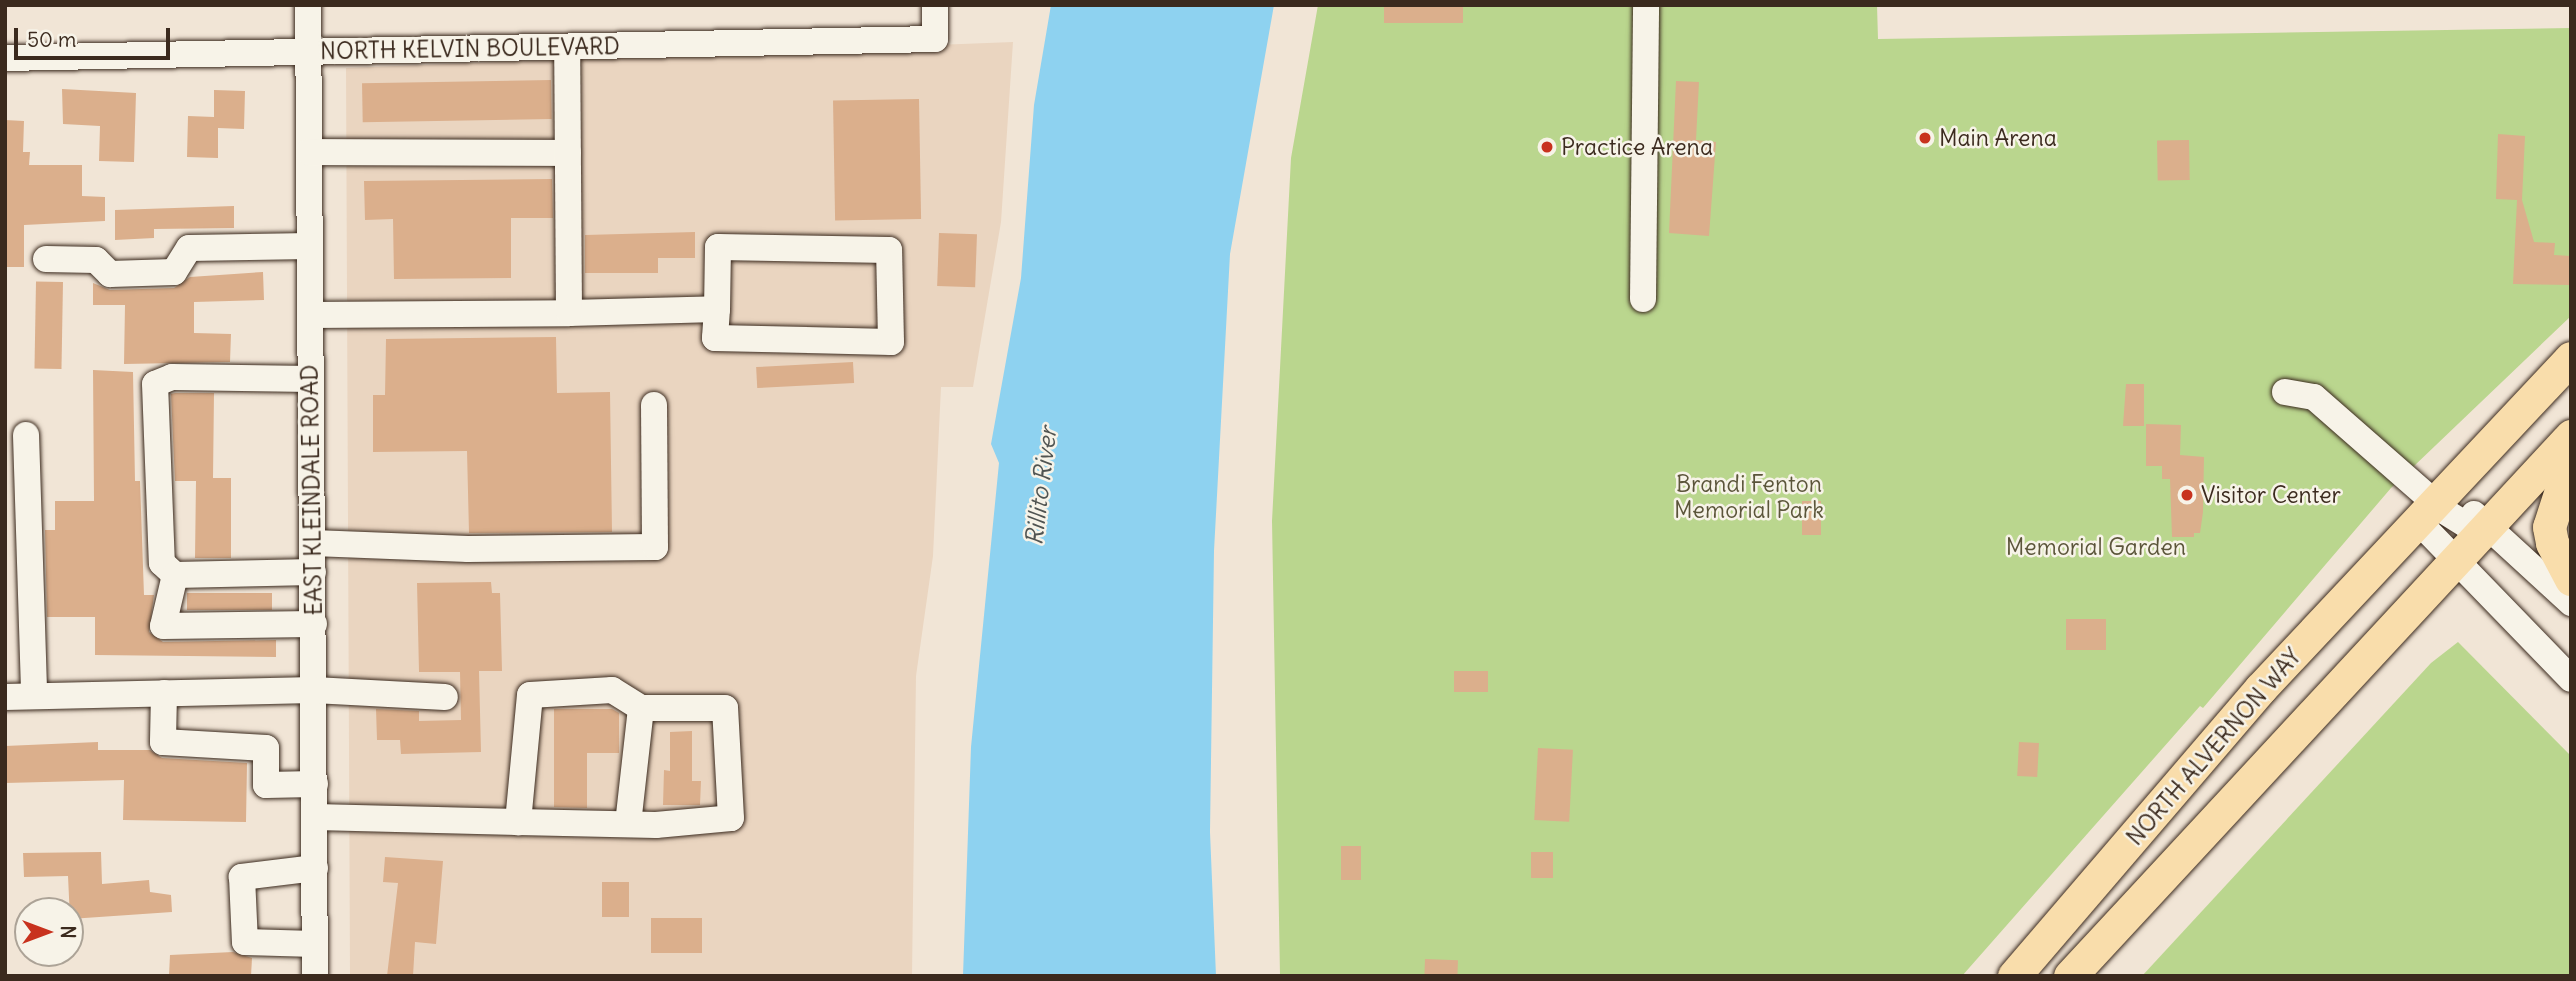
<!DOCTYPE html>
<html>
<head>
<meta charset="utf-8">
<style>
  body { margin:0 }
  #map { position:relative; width:2576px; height:981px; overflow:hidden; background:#f1e5d6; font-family:Delius,sans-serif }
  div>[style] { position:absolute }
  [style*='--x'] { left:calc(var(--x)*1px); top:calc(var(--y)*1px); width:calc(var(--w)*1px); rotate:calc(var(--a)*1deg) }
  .built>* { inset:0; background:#ead5c0 }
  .green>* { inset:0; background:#bad68e }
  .water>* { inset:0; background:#8ed2f0 }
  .building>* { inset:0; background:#dbaf8c; transform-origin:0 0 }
  .roads { filter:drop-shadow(0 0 2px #3b2a1e) drop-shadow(0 0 2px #3b2a1e) }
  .minor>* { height:26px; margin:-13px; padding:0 13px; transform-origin:13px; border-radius:13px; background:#f7f3e8 }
  .major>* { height:33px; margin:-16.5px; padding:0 16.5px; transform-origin:16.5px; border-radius:16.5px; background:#f9ddab }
  .dots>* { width:19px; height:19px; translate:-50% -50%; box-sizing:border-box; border:4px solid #f7f3e8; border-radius:50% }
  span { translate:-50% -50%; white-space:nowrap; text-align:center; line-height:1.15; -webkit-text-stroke:5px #f7f3e8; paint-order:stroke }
  .street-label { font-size:23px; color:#3b2a1e }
  .poi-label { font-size:23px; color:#3b2a1e }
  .left { translate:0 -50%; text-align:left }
  .park-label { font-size:23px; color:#5b553a }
  .water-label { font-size:24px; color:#505452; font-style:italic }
  .frame { position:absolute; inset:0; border:7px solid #3b2a1e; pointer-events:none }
  .north { position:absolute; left:14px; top:897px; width:70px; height:70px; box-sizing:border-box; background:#f7f3e8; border:2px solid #aca397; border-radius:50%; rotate:90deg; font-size:19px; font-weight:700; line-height:28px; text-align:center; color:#3b2a1e }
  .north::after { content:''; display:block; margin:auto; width:24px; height:32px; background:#c8321e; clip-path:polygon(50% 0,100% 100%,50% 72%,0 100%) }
  .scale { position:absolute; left:14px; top:28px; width:156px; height:32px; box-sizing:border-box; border:4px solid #3b2a1e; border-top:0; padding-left:9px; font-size:21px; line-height:24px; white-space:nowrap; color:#3b2a1e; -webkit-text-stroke:5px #f7f3e8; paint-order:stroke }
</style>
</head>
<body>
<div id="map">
  <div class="built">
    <div style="clip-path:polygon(1013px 42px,1001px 222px,973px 387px,941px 387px,933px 556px,916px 676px,912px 976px,350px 976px,346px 68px)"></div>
  </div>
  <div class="green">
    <div style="clip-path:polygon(1318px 5px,1877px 5px,1878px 39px,2571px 28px,2571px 316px,2391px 488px,2203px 708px,2200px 706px,1962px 976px,1280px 976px,1272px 521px,1291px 158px)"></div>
    <div style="clip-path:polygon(2458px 642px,2571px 756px,2571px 976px,2142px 976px,2431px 663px)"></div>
  </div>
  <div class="water">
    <div style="clip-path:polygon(1051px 5px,1274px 5px,1230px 254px,1214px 551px,1210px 832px,1216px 976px,963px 976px,971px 747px,999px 463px,991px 444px,1021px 278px,1034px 105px)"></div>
  </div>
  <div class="building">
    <div style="left:1384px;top:5px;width:79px;height:18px"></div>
    <div style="left:551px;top:80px;width:39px;height:189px;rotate:89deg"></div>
    <div style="clip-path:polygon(1676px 81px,1699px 82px,1696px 140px,1716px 142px,1709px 236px,1669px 233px)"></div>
    <div style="clip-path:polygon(62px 89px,136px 93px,134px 162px,99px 161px,100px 126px,63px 124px)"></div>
    <div style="clip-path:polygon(214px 90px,245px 91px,244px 129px,218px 128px,218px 158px,187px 157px,188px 116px,214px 117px)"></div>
    <div style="left:919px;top:99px;width:120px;height:86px;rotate:89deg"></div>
    <div style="clip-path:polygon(5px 120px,24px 121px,23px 152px,30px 152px,29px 165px,82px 165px,82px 196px,105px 197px,105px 221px,24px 225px,24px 267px,5px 267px)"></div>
    <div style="clip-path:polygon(2498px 134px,2525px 136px,2522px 200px,2534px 242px,2555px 243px,2554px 255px,2571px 256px,2571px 285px,2513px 284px,2517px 200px,2496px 199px)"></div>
    <div style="left:2189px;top:140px;width:40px;height:32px;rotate:89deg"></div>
    <div style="clip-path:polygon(552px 179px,553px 218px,511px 218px,511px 278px,394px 279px,393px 219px,365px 220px,364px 181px)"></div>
    <div style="clip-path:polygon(234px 206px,234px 228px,154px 229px,154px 238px,115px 240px,115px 210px)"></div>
    <div style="clip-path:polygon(695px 232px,695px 258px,658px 258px,658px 273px,585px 273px,585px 235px)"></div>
    <div style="left:939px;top:233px;width:38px;height:53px;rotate:2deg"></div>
    <div style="clip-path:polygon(263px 272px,264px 300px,194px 302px,194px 333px,231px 334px,230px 362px,124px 364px,125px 305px,93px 305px,93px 283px,110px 290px,174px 288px,190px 277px)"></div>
    <div style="left:63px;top:282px;width:87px;height:27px;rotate:91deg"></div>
    <div style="clip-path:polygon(556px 337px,557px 393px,610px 392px,612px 532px,469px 533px,467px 451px,373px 452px,373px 395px,385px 395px,386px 339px)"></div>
    <div style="left:853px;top:362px;width:21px;height:97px;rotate:87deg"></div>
    <div style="clip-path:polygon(93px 370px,133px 372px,135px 481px,140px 481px,144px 595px,154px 595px,149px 632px,163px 642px,276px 640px,276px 657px,95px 655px,95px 617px,47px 617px,45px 530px,55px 530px,55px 501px,94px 501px)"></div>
    <div style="clip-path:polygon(2126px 384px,2144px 384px,2144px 426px,2123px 426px)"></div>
    <div style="clip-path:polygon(175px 393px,214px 393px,213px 478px,231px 478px,231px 558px,195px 558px,196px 481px,175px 481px,171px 394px)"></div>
    <div style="clip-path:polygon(2146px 424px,2181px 425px,2180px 455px,2204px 457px,2203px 512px,2200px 533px,2194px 533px,2194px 537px,2172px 537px,2170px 479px,2162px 479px,2162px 466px,2146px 466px)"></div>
    <div style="left:1802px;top:501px;width:19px;height:34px"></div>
    <div style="clip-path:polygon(491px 582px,492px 593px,500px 593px,502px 671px,479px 671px,481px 752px,401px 754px,400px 740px,377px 740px,376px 709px,419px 711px,419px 721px,461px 720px,460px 672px,419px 672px,417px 583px)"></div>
    <div style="left:187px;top:593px;width:85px;height:17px"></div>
    <div style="left:2066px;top:619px;width:40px;height:31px"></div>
    <div style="left:1454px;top:671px;width:34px;height:21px"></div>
    <div style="clip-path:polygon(554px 709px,612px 709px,619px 713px,619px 753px,587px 753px,587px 808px,554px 807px)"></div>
    <div style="clip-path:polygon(692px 731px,692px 781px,701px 781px,700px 805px,663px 805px,664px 770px,670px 771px,670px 732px)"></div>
    <div style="clip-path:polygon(98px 742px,98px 750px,150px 750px,162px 758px,247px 763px,246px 822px,123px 820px,124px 780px,5px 783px,5px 746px)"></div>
    <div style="left:2019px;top:742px;width:20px;height:34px;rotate:3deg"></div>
    <div style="left:1538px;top:748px;width:35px;height:72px;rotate:3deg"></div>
    <div style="left:1341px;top:846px;width:20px;height:34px"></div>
    <div style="clip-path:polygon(101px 852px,102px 884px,149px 880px,150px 892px,171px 895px,172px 912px,70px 919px,68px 876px,24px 877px,23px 853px)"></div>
    <div style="left:1531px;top:852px;width:22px;height:26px"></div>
    <div style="clip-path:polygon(385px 857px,443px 861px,436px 944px,415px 942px,413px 976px,387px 976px,398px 883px,383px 882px)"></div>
    <div style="left:602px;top:882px;width:27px;height:35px"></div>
    <div style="left:651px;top:918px;width:51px;height:35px"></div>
    <div style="clip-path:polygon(233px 952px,252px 958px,251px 976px,169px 976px,170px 955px)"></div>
    <div style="left:1425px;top:959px;width:33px;height:17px;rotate:2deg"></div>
  </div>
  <div class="roads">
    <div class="minor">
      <div style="--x:308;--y:5;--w:971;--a:89.59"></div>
      <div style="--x:5;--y:58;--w:930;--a:-1.17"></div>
      <div style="--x:935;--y:39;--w:34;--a:-90"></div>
      <div style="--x:309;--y:152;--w:259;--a:0.2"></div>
      <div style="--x:46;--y:259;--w:50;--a:1.1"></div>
      <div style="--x:96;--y:260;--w:20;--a:45"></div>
      <div style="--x:110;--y:274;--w:64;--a:-1.8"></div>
      <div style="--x:174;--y:272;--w:28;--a:-58"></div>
      <div style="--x:189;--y:248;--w:121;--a:-0.9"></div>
      <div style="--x:1643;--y:299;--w:294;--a:-89.4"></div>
      <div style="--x:569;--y:313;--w:148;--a:-1.5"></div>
      <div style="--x:717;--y:309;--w:29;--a:94"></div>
      <div style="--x:715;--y:338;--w:176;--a:1.3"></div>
      <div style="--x:891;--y:342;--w:92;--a:-91.2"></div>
      <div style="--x:889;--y:250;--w:171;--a:-179"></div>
      <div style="--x:718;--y:247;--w:62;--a:90.9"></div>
      <div style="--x:310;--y:315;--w:259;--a:-0.4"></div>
      <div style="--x:569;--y:313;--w:265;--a:-90.4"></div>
      <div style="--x:311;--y:379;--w:139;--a:-179.2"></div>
      <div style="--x:172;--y:377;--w:18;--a:158"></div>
      <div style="--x:155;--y:384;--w:179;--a:87.8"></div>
      <div style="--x:162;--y:563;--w:18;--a:43"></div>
      <div style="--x:175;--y:575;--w:138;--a:-1.2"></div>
      <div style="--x:2285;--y:392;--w:29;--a:10"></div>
      <div style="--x:2314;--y:397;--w:173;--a:41.2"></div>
      <div style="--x:2444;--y:511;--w:25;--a:32"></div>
      <div style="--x:2465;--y:524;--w:23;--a:5"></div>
      <div style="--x:26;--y:435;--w:261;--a:88.2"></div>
      <div style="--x:2474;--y:514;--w:132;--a:42.5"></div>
      <div style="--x:2417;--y:520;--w:221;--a:45.9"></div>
      <div style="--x:313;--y:543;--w:155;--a:2.2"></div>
      <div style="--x:468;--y:549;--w:187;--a:-0.6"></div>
      <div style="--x:655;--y:547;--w:142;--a:-90.4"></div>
      <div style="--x:175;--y:575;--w:52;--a:103.2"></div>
      <div style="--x:163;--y:626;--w:151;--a:-0.8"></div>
      <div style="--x:164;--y:693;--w:49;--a:91.2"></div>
      <div style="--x:163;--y:742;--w:103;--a:3.3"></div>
      <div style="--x:266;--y:748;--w:37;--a:90"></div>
      <div style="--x:266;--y:785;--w:49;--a:-1.2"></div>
      <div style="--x:5;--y:697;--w:309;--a:-1.3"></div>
      <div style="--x:314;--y:690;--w:131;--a:3.1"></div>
      <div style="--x:315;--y:817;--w:203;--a:1.4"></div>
      <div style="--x:518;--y:822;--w:138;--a:1.2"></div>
      <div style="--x:656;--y:825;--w:75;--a:-5.3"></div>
      <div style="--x:731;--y:818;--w:110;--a:-93.1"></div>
      <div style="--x:725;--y:708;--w:84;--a:180"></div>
      <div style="--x:641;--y:708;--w:34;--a:-148"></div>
      <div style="--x:612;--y:690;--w:82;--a:176.5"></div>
      <div style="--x:530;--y:695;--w:128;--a:95.4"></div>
      <div style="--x:628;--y:824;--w:117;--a:-83.6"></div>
      <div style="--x:315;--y:868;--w:74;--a:173"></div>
      <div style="--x:242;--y:877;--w:65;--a:87.4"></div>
      <div style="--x:245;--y:942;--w:70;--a:1.6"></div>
    </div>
    <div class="major">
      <div style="--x:2571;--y:459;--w:71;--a:107.9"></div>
      <div style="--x:2549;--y:527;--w:16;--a:79"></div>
      <div style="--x:2552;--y:543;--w:41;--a:62.2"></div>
      <div style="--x:2014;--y:976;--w:378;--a:-49.4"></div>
      <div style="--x:2260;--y:689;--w:454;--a:-46.8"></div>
      <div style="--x:2070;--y:976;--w:737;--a:-47.15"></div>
    </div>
  </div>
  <div class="dots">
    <div style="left:1925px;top:138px;background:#c8321e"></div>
    <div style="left:1547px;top:147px;background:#c8321e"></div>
    <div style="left:2187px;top:495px;background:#c8321e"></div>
  </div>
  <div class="street-label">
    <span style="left:470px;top:49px;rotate:-1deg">NORTH KELVIN BOULEVARD</span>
    <span style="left:312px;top:490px;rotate:-91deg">EAST KLEINDALE ROAD</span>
    <span style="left:2214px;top:747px;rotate:-49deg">NORTH ALVERNON WAY</span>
  </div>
  <div class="poi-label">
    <span class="left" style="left:1939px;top:138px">Main Arena</span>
    <span class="left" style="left:1561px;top:147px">Practice Arena</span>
    <span class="left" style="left:2201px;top:495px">Visitor Center</span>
  </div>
  <div class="park-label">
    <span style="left:1749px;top:497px">Brandi Fenton<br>Memorial Park</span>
    <span style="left:2096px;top:547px">Memorial Garden</span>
  </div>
  <div class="water-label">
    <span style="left:1041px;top:486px;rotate:-83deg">Rillito River</span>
  </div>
  <div class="frame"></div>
  <div class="north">N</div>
  <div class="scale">50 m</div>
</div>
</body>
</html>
